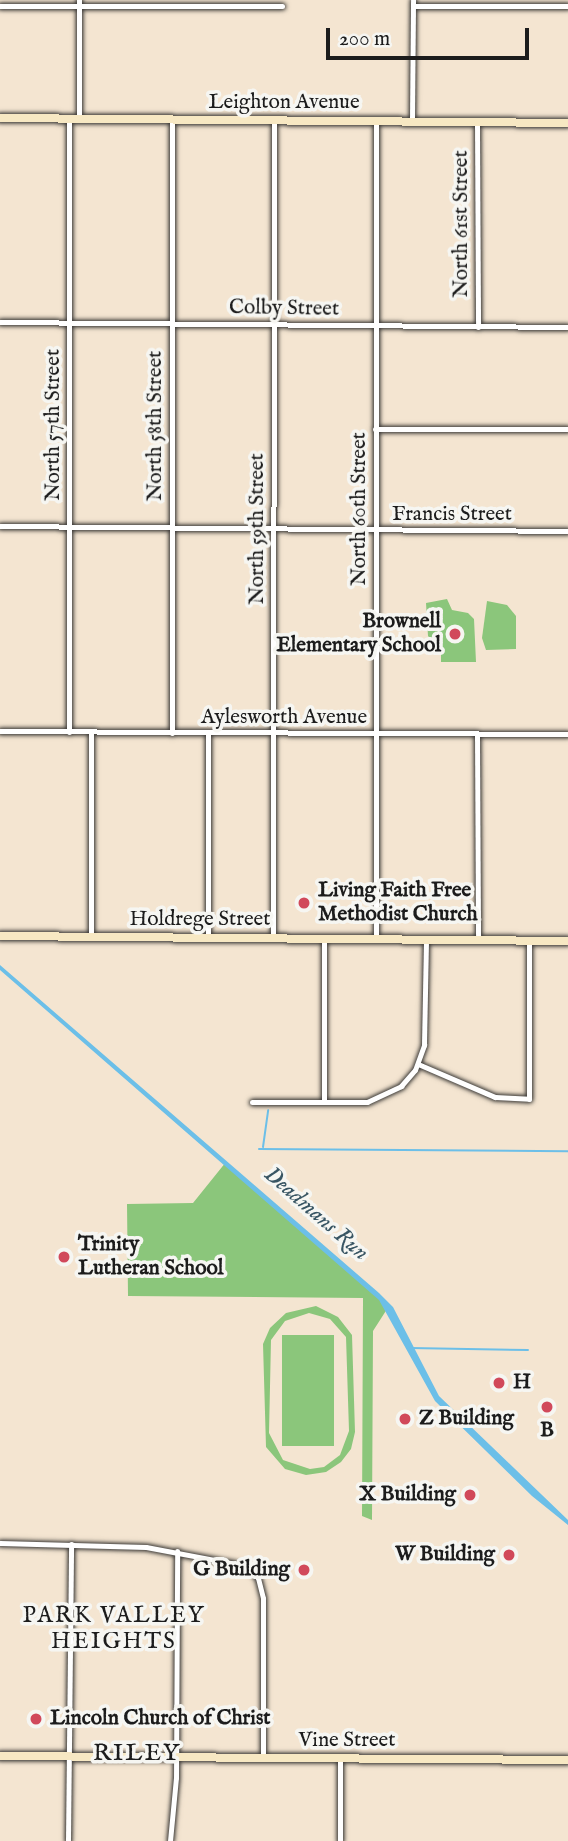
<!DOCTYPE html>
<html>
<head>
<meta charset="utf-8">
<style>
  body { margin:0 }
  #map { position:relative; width:568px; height:1841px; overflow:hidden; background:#f4e5d1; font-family:"IM FELL English",serif }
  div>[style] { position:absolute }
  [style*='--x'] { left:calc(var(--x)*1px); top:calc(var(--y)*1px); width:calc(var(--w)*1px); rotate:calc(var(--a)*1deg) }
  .green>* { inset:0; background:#8bc67b; transform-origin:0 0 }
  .water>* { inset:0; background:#6cbfe8 }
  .stream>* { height:2px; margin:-1px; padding:0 1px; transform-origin:1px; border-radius:1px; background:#6cbfe8 }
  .roads { filter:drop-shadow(0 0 2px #3c3a37) drop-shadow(0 0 2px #3c3a37) }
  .street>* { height:5px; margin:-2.5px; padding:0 2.5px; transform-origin:2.5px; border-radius:2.5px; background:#fff }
  .secondary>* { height:8px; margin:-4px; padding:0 4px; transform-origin:4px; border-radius:4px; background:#f7e8c3 }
  .dots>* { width:19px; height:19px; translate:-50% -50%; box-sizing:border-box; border:4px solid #f6f6f2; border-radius:50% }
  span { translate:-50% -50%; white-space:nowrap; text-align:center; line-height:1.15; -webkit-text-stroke:7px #f6f6f2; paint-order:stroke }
  .street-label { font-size:21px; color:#1c1c1c }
  .poi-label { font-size:21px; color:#1c1c1c; font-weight:700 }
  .right { translate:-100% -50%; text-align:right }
  .left { translate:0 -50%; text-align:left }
  .water-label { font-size:23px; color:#385563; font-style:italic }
  .neighbourhood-label { font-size:23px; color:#1c1c1c; letter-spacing:2px }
  .quarter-label { font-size:24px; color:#1c1c1c; letter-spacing:2px }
  .scale { position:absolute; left:326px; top:28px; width:203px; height:32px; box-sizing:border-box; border:4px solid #1c1c1c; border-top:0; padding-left:9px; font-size:21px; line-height:24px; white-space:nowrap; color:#1c1c1c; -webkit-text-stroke:5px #f6f6f2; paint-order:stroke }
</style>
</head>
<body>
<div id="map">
  <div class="green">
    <div style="clip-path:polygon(447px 599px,452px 610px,468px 613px,474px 619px,476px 662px,441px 662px,441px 650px,428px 636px,426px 603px)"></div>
    <div style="clip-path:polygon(487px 601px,507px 605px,516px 616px,516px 649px,486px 650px,482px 638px)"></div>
    <div style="clip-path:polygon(226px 1162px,389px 1306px,373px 1331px,372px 1520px,362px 1516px,363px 1298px,128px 1296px,127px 1204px,193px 1203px)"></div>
    <div style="clip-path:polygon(evenodd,316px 1306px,338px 1317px,352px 1335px,355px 1432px,351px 1449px,341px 1462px,326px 1472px,306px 1475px,285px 1469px,266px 1447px,263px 1344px,270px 1328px,286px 1313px,316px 1306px,309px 1313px,330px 1319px,346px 1337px,349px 1431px,340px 1455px,324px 1467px,310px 1469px,283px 1460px,269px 1433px,271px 1340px,285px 1321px,309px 1313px)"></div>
    <div style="left:282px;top:1335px;width:52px;height:111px"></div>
  </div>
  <div class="water">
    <div style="clip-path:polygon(0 965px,379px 1293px,393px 1307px,439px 1396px,568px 1520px,568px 1525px,532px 1496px,435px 1401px,379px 1300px,0 970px)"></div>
  </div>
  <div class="stream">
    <div style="--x:263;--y:1147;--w:37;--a:-82"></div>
    <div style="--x:259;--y:1149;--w:309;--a:0.4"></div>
    <div style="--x:410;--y:1348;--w:118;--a:1"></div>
  </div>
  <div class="roads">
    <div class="street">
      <div style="--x:0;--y:6;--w:282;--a:0"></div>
      <div style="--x:413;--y:6;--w:155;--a:0"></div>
      <div style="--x:79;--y:119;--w:119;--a:-90"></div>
      <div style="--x:172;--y:119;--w:614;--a:90"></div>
      <div style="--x:376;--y:121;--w:818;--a:90"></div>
      <div style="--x:412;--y:121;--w:121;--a:-89.5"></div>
      <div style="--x:477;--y:122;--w:205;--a:89.7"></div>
      <div style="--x:0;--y:322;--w:568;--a:0.5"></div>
      <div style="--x:375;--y:429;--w:193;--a:0"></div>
      <div style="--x:0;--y:526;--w:568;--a:0.5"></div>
      <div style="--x:0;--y:731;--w:568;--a:0.3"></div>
      <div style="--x:69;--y:732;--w:613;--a:-90"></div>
      <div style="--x:477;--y:734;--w:206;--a:89.7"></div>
      <div style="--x:91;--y:937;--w:205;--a:-90"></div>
      <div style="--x:208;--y:938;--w:205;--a:-90"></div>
      <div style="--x:273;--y:938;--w:818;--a:-89.93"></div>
      <div style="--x:418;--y:1064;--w:84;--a:23.2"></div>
      <div style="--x:495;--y:1097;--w:34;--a:3"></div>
      <div style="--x:529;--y:1099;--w:159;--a:-90"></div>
      <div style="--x:252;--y:1102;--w:115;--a:0"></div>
      <div style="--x:367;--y:1102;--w:38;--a:-25"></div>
      <div style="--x:401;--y:1086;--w:21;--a:-49"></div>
      <div style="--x:415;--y:1070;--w:27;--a:-70"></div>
      <div style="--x:424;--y:1045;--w:105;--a:-88.9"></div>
      <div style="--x:324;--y:1102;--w:163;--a:-90"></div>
      <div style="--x:0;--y:1543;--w:146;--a:1.6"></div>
      <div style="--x:146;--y:1547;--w:103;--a:10.7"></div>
      <div style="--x:247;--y:1566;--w:16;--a:47"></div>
      <div style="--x:258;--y:1578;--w:21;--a:76"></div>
      <div style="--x:263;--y:1598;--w:160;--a:90"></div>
      <div style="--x:340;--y:1759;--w:82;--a:90"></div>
      <div style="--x:68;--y:1841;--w:297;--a:-89.4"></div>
      <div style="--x:170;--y:1841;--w:63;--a:-84.6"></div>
      <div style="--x:176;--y:1778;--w:227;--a:-89.7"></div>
    </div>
    <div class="secondary">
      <div style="--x:0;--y:118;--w:568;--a:0.5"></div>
      <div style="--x:0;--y:936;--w:568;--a:0.5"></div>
      <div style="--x:0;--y:1756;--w:568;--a:0.4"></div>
    </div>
  </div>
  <div class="dots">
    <div style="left:455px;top:634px;background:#d1495b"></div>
    <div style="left:304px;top:903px;background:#d1495b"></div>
    <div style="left:64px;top:1257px;background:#d1495b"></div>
    <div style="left:499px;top:1383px;background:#d1495b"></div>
    <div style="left:547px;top:1407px;background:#d1495b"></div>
    <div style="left:405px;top:1419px;background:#d1495b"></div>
    <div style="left:470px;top:1495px;background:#d1495b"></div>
    <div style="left:509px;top:1555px;background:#d1495b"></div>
    <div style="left:304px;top:1570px;background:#d1495b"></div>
    <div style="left:36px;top:1719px;background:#d1495b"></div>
  </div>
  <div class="street-label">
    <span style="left:284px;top:103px">Leighton Avenue</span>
    <span style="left:462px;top:224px;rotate:-90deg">North 61st Street</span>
    <span style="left:284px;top:309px;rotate:1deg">Colby Street</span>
    <span style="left:54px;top:425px;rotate:-90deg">North 57th Street</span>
    <span style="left:156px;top:426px;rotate:-90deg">North 58th Street</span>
    <span style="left:360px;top:509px;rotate:-90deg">North 60th Street</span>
    <span style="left:452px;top:515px">Francis Street</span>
    <span style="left:258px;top:529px;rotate:-90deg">North 59th Street</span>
    <span style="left:284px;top:718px">Aylesworth Avenue</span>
    <span style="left:200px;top:920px">Holdrege Street</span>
    <span style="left:347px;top:1741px">Vine Street</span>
  </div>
  <div class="poi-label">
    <span class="right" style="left:441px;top:634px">Brownell<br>Elementary School</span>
    <span class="left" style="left:318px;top:903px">Living Faith Free<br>Methodist Church</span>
    <span class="left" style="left:78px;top:1257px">Trinity<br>Lutheran School</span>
    <span class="left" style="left:513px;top:1383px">H</span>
    <span class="left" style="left:419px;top:1419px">Z Building</span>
    <span style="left:547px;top:1431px">B</span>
    <span class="right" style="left:456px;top:1495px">X Building</span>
    <span class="right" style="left:495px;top:1555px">W Building</span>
    <span class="right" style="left:290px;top:1570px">G Building</span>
    <span class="left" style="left:50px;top:1719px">Lincoln Church of Christ</span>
  </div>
  <div class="water-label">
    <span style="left:316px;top:1214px;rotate:41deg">Deadmans Run</span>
  </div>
  <div class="neighbourhood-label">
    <span style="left:114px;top:1629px">PARK VALLEY<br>HEIGHTS</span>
  </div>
  <div class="quarter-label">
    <span style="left:137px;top:1754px">RILEY</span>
  </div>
  <div class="scale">200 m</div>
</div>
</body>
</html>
